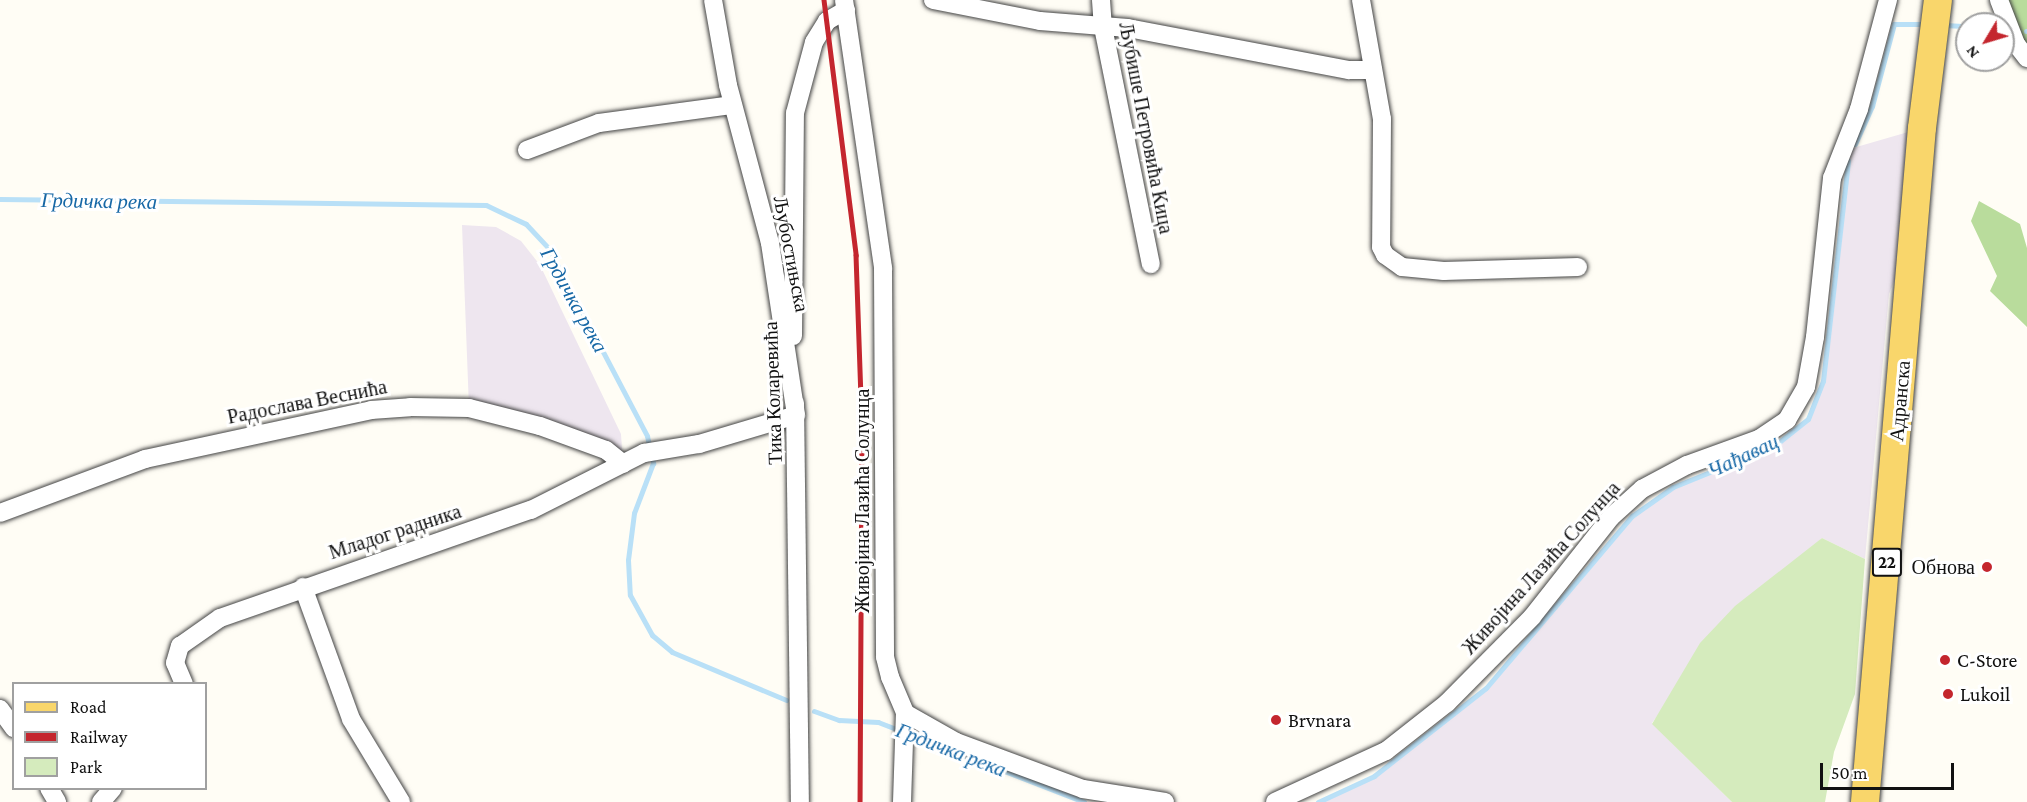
<!DOCTYPE html>
<html>
<head>
<meta charset="utf-8">
<style>
  body { margin:0 }
  #map { position:relative; width:2027px; height:802px; overflow:hidden; background:#fffdf5; font-family:"Crimson Pro",serif }
  div>[style] { position:absolute }
  [style*='--x'] { left:calc(var(--x)*1px); top:calc(var(--y)*1px); width:calc(var(--w)*1px); rotate:calc(var(--a)*1deg) }
  .industrial>* { inset:0; background:#eee6ef }
  .green>* { inset:0; background:#d5ebbd }
  .forest>* { inset:0; background:#b9dc9c }
  .stream>* { height:5px; margin:-2.5px; padding:0 2.5px; transform-origin:2.5px; border-radius:2.5px; background:#b9e0f7 }
  .roads { filter:drop-shadow(0 0 2px #444) drop-shadow(0 0 2px #444) }
  .minor>* { height:18px; margin:-9px; padding:0 9px; transform-origin:9px; border-radius:9px; background:#fff }
  .primary>* { height:28px; margin:-14px; padding:0 14px; transform-origin:14px; border-radius:14px; background:#f9d66b }
  .rail>* { height:4.5px; margin:-2.25px; padding:0 2.25px; transform-origin:2.25px; border-radius:2.25px; background:#c4262e }
  .dots>* { width:16px; height:16px; translate:-50% -50%; box-sizing:border-box; border:3px solid #fff; border-radius:50% }
  span { translate:-50% -50%; white-space:nowrap; text-align:center; line-height:1.15; -webkit-text-stroke:6px #fff; paint-order:stroke }
  .shield-label span { padding:2px 4px; background:#fff; border:2px solid; border-radius:4px; -webkit-text-stroke-width:0 }
  .shield-label { font-size:18px; color:#111; font-weight:700 }
  .street-label { font-size:20px; color:#111 }
  .poi-label { font-size:20px; color:#111 }
  .right { translate:-100% -50%; text-align:right }
  .left { translate:0 -50%; text-align:left }
  .water-label { font-size:21px; color:#1768a6; font-style:italic }
  .legend { position:absolute; left:12px; top:682px; width:195px; height:108px; box-sizing:border-box; background:#fff; border:2px solid #a0a0a0; margin:0; padding:8px 10px; list-style:none; font-size:18px; color:#111 }
  .legend li { display:flex; align-items:center; gap:12px; height:30px }
  .legend b { width:30px; border:2px solid #a0a0a0 }
  .north { position:absolute; left:1955px; top:12px; width:60px; height:60px; box-sizing:border-box; background:#fff; border:2px solid #a0a0a0; border-radius:50%; rotate:232deg; font-size:16px; font-weight:700; line-height:24px; text-align:center; color:#111 }
  .north::after { content:''; display:block; margin:auto; width:21px; height:27px; background:#c4262e; clip-path:polygon(50% 0,100% 100%,50% 72%,0 100%) }
  .scale { position:absolute; left:1820px; top:763px; width:134px; height:27px; box-sizing:border-box; border:3px solid #111; border-top:0; padding-left:8px; font-size:18px; line-height:21px; white-space:nowrap; color:#111; -webkit-text-stroke:4px #fff; paint-order:stroke }
</style>
</head>
<body>
<div id="map">
  <div class="industrial">
    <div style="clip-path:polygon(1922px 128px,1900px 266px,1889px 294px,1865px 559px,1822px 538px,1676px 690px,1652px 723px,1732px 802px,1319px 802px,1374px 776px,1486px 688px,1632px 516px,1673px 487px,1774px 446px,1807px 419px,1823px 381px,1848px 161px,1853px 148px)"></div>
    <div style="clip-path:polygon(462px 225px,496px 227px,521px 241px,540px 265px,621px 434px,623px 464px,469px 408px)"></div>
  </div>
  <div class="green">
    <div style="clip-path:polygon(1822px 538px,1865px 559px,1855px 694px,1834px 752px,1825px 802px,1732px 802px,1652px 724px,1700px 643px,1735px 606px)"></div>
  </div>
  <div class="forest">
    <div style="clip-path:polygon(1999px 0,2027px 0,2027px 58px)"></div>
    <div style="clip-path:polygon(1979px 201px,2020px 224px,2027px 248px,2027px 327px,1990px 291px,1997px 276px,1971px 221px)"></div>
  </div>
  <div class="stream">
    <div style="--x:1945;--y:25;--w:22;--a:3"></div>
    <div style="--x:2026;--y:31;--w:1;--a:0"></div>
    <div style="--x:1855;--y:144;--w:42;--a:-65.9"></div>
    <div style="--x:1872;--y:106;--w:85;--a:-75"></div>
    <div style="--x:1894;--y:24;--w:32;--a:0"></div>
    <div style="--x:0;--y:199;--w:486;--a:0.7"></div>
    <div style="--x:486;--y:205;--w:44;--a:25.4"></div>
    <div style="--x:526;--y:224;--w:34;--a:47"></div>
    <div style="--x:549;--y:249;--w:211;--a:62.3"></div>
    <div style="--x:647;--y:436;--w:28;--a:77"></div>
    <div style="--x:653;--y:463;--w:53;--a:110.8"></div>
    <div style="--x:634;--y:513;--w:47;--a:97.3"></div>
    <div style="--x:628;--y:560;--w:35;--a:87"></div>
    <div style="--x:630;--y:595;--w:46;--a:61.2"></div>
    <div style="--x:652;--y:635;--w:26;--a:40"></div>
    <div style="--x:672;--y:652;--w:124;--a:22.8"></div>
    <div style="--x:814;--y:711;--w:27;--a:20"></div>
    <div style="--x:839;--y:720;--w:39;--a:3"></div>
    <div style="--x:878;--y:722;--w:221;--a:21.2"></div>
    <div style="--x:1318;--y:802;--w:62;--a:-24.9"></div>
    <div style="--x:1374;--y:776;--w:142;--a:-38.2"></div>
    <div style="--x:1486;--y:688;--w:226;--a:-49.7"></div>
    <div style="--x:1632;--y:516;--w:50;--a:-35.3"></div>
    <div style="--x:1673;--y:487;--w:109;--a:-22.1"></div>
    <div style="--x:1774;--y:446;--w:43;--a:-38.5"></div>
    <div style="--x:1808;--y:419;--w:41;--a:-68.5"></div>
    <div style="--x:1823;--y:381;--w:222;--a:-83.5"></div>
  </div>
  <div class="roads">
    <div class="minor">
      <div style="--x:844;--y:0;--w:271;--a:81.7"></div>
      <div style="--x:883;--y:268;--w:389;--a:89.7"></div>
      <div style="--x:885;--y:657;--w:21;--a:76"></div>
      <div style="--x:890;--y:677;--w:39;--a:67"></div>
      <div style="--x:905;--y:713;--w:59;--a:29.6"></div>
      <div style="--x:956;--y:742;--w:135;--a:20.3"></div>
      <div style="--x:1083;--y:789;--w:83;--a:9"></div>
      <div style="--x:933;--y:0;--w:109;--a:11.1"></div>
      <div style="--x:1040;--y:21;--w:88;--a:4.5"></div>
      <div style="--x:1128;--y:28;--w:225;--a:10.8"></div>
      <div style="--x:1349;--y:70;--w:24;--a:0"></div>
      <div style="--x:1101;--y:0;--w:27;--a:86"></div>
      <div style="--x:1103;--y:27;--w:242;--a:78.6"></div>
      <div style="--x:1361;--y:0;--w:121;--a:80"></div>
      <div style="--x:1382;--y:119;--w:128;--a:90.4"></div>
      <div style="--x:1381;--y:247;--w:9;--a:63"></div>
      <div style="--x:1385;--y:255;--w:21;--a:35"></div>
      <div style="--x:1402;--y:267;--w:42;--a:5.4"></div>
      <div style="--x:1444;--y:271;--w:134;--a:-1.7"></div>
      <div style="--x:1999;--y:0;--w:47;--a:68.9"></div>
      <div style="--x:2016;--y:44;--w:18;--a:52"></div>
      <div style="--x:527;--y:150;--w:77;--a:-20.6"></div>
      <div style="--x:599;--y:123;--w:135;--a:-7.7"></div>
      <div style="--x:793;--y:336;--w:223;--a:-89.5"></div>
      <div style="--x:795;--y:113;--w:73;--a:-75"></div>
      <div style="--x:814;--y:42;--w:25;--a:-58"></div>
      <div style="--x:827;--y:21;--w:22;--a:-30"></div>
      <div style="--x:795;--y:403;--w:399;--a:89.3"></div>
      <div style="--x:0;--y:513;--w:155;--a:-20.4"></div>
      <div style="--x:145;--y:459;--w:231;--a:-12.2"></div>
      <div style="--x:371;--y:410;--w:39;--a:-4"></div>
      <div style="--x:410;--y:407;--w:59;--a:1"></div>
      <div style="--x:469;--y:408;--w:73;--a:14.2"></div>
      <div style="--x:540;--y:426;--w:70;--a:20"></div>
      <div style="--x:606;--y:450;--w:22;--a:39"></div>
      <div style="--x:303;--y:587;--w:140;--a:70"></div>
      <div style="--x:351;--y:719;--w:97;--a:58.9"></div>
      <div style="--x:184;--y:684;--w:23;--a:-113"></div>
      <div style="--x:175;--y:663;--w:18;--a:-74"></div>
      <div style="--x:180;--y:646;--w:49;--a:-35"></div>
      <div style="--x:220;--y:618;--w:329;--a:-19.2"></div>
      <div style="--x:531;--y:510;--w:127;--a:-26.8"></div>
      <div style="--x:644;--y:453;--w:56;--a:-9.3"></div>
      <div style="--x:699;--y:444;--w:101;--a:-16.6"></div>
      <div style="--x:796;--y:415;--w:174;--a:-98.6"></div>
      <div style="--x:770;--y:243;--w:163;--a:-104.9"></div>
      <div style="--x:728;--y:85;--w:86;--a:-100"></div>
      <div style="--x:0;--y:709;--w:24;--a:54"></div>
      <div style="--x:49;--y:788;--w:16;--a:60"></div>
      <div style="--x:101;--y:802;--w:18;--a:-49"></div>
      <div style="--x:902;--y:802;--w:89;--a:-88.1"></div>
      <div style="--x:1275;--y:802;--w:122;--a:-24.7"></div>
      <div style="--x:1386;--y:751;--w:78;--a:-38.2"></div>
      <div style="--x:1447;--y:703;--w:121;--a:-45.3"></div>
      <div style="--x:1532;--y:617;--w:127;--a:-51.7"></div>
      <div style="--x:1611;--y:517;--w:42;--a:-42.1"></div>
      <div style="--x:1642;--y:489;--w:51;--a:-28.1"></div>
      <div style="--x:1687;--y:465;--w:77;--a:-19.9"></div>
      <div style="--x:1759;--y:439;--w:34;--a:-34"></div>
      <div style="--x:1787;--y:420;--w:38;--a:-60"></div>
      <div style="--x:1806;--y:387;--w:51;--a:-79.8"></div>
      <div style="--x:1815;--y:337;--w:160;--a:-83.9"></div>
      <div style="--x:1832;--y:178;--w:74;--a:-68.6"></div>
      <div style="--x:1859;--y:109;--w:113;--a:-75.1"></div>
    </div>
    <div class="primary">
      <div style="--x:1865;--y:802;--w:676;--a:-85.17"></div>
      <div style="--x:1922;--y:128;--w:129;--a:-82.9"></div>
    </div>
  </div>
  <div class="rail">
    <div style="--x:824;--y:0;--w:257;--a:82.8"></div>
    <div style="--x:856;--y:255;--w:174;--a:88"></div>
    <div style="--x:862;--y:429;--w:373;--a:90.3"></div>
  </div>
  <div class="dots">
    <div style="left:1987px;top:567px;background:#c4262e"></div>
    <div style="left:1945px;top:660px;background:#c4262e"></div>
    <div style="left:1948px;top:694px;background:#c4262e"></div>
    <div style="left:1276px;top:720px;background:#c4262e"></div>
  </div>
  <div class="shield-label">
    <span style="left:1887px;top:562px">22</span>
  </div>
  <div class="street-label">
    <span style="left:1146px;top:128px;rotate:79deg">Љубише Петровића Кица</span>
    <span style="left:791px;top:254px;rotate:79deg">Љубостињска</span>
    <span style="left:773px;top:393px;rotate:-92deg">Тика Коларевића</span>
    <span style="left:1900px;top:401px;rotate:-85deg">Адранска</span>
    <span style="left:307px;top:402px;rotate:-11deg">Радослава Веснића</span>
    <span style="left:862px;top:501px;rotate:-90deg">Живојина Лазића Солунца</span>
    <span style="left:395px;top:532px;rotate:-18deg">Младог радника</span>
    <span style="left:1541px;top:568px;rotate:-48deg">Живојина Лазића Солунца</span>
  </div>
  <div class="poi-label">
    <span class="right" style="left:1975px;top:567px">Обнова</span>
    <span class="left" style="left:1957px;top:660px">C-Store</span>
    <span class="left" style="left:1960px;top:694px">Lukoil</span>
    <span class="left" style="left:1288px;top:720px">Brvnara</span>
  </div>
  <div class="water-label">
    <span style="left:99px;top:201px;rotate:1deg">Грдичка река</span>
    <span style="left:574px;top:300px;rotate:61deg">Грдичка река</span>
    <span style="left:1743px;top:456px;rotate:-25deg">Чађавац</span>
    <span style="left:951px;top:750px;rotate:21deg">Грдичка река</span>
  </div>
  <ul class="legend">
  <li><b style="height:8px;background:#f9d66b"></b>Road</li>
  <li><b style="height:8px;background:#c4262e"></b>Railway</li>
  <li><b style="height:16px;background:#d5ebbd"></b>Park</li>
  </ul>
  <div class="north">N</div>
  <div class="scale">50 m</div>
</div>
</body>
</html>
